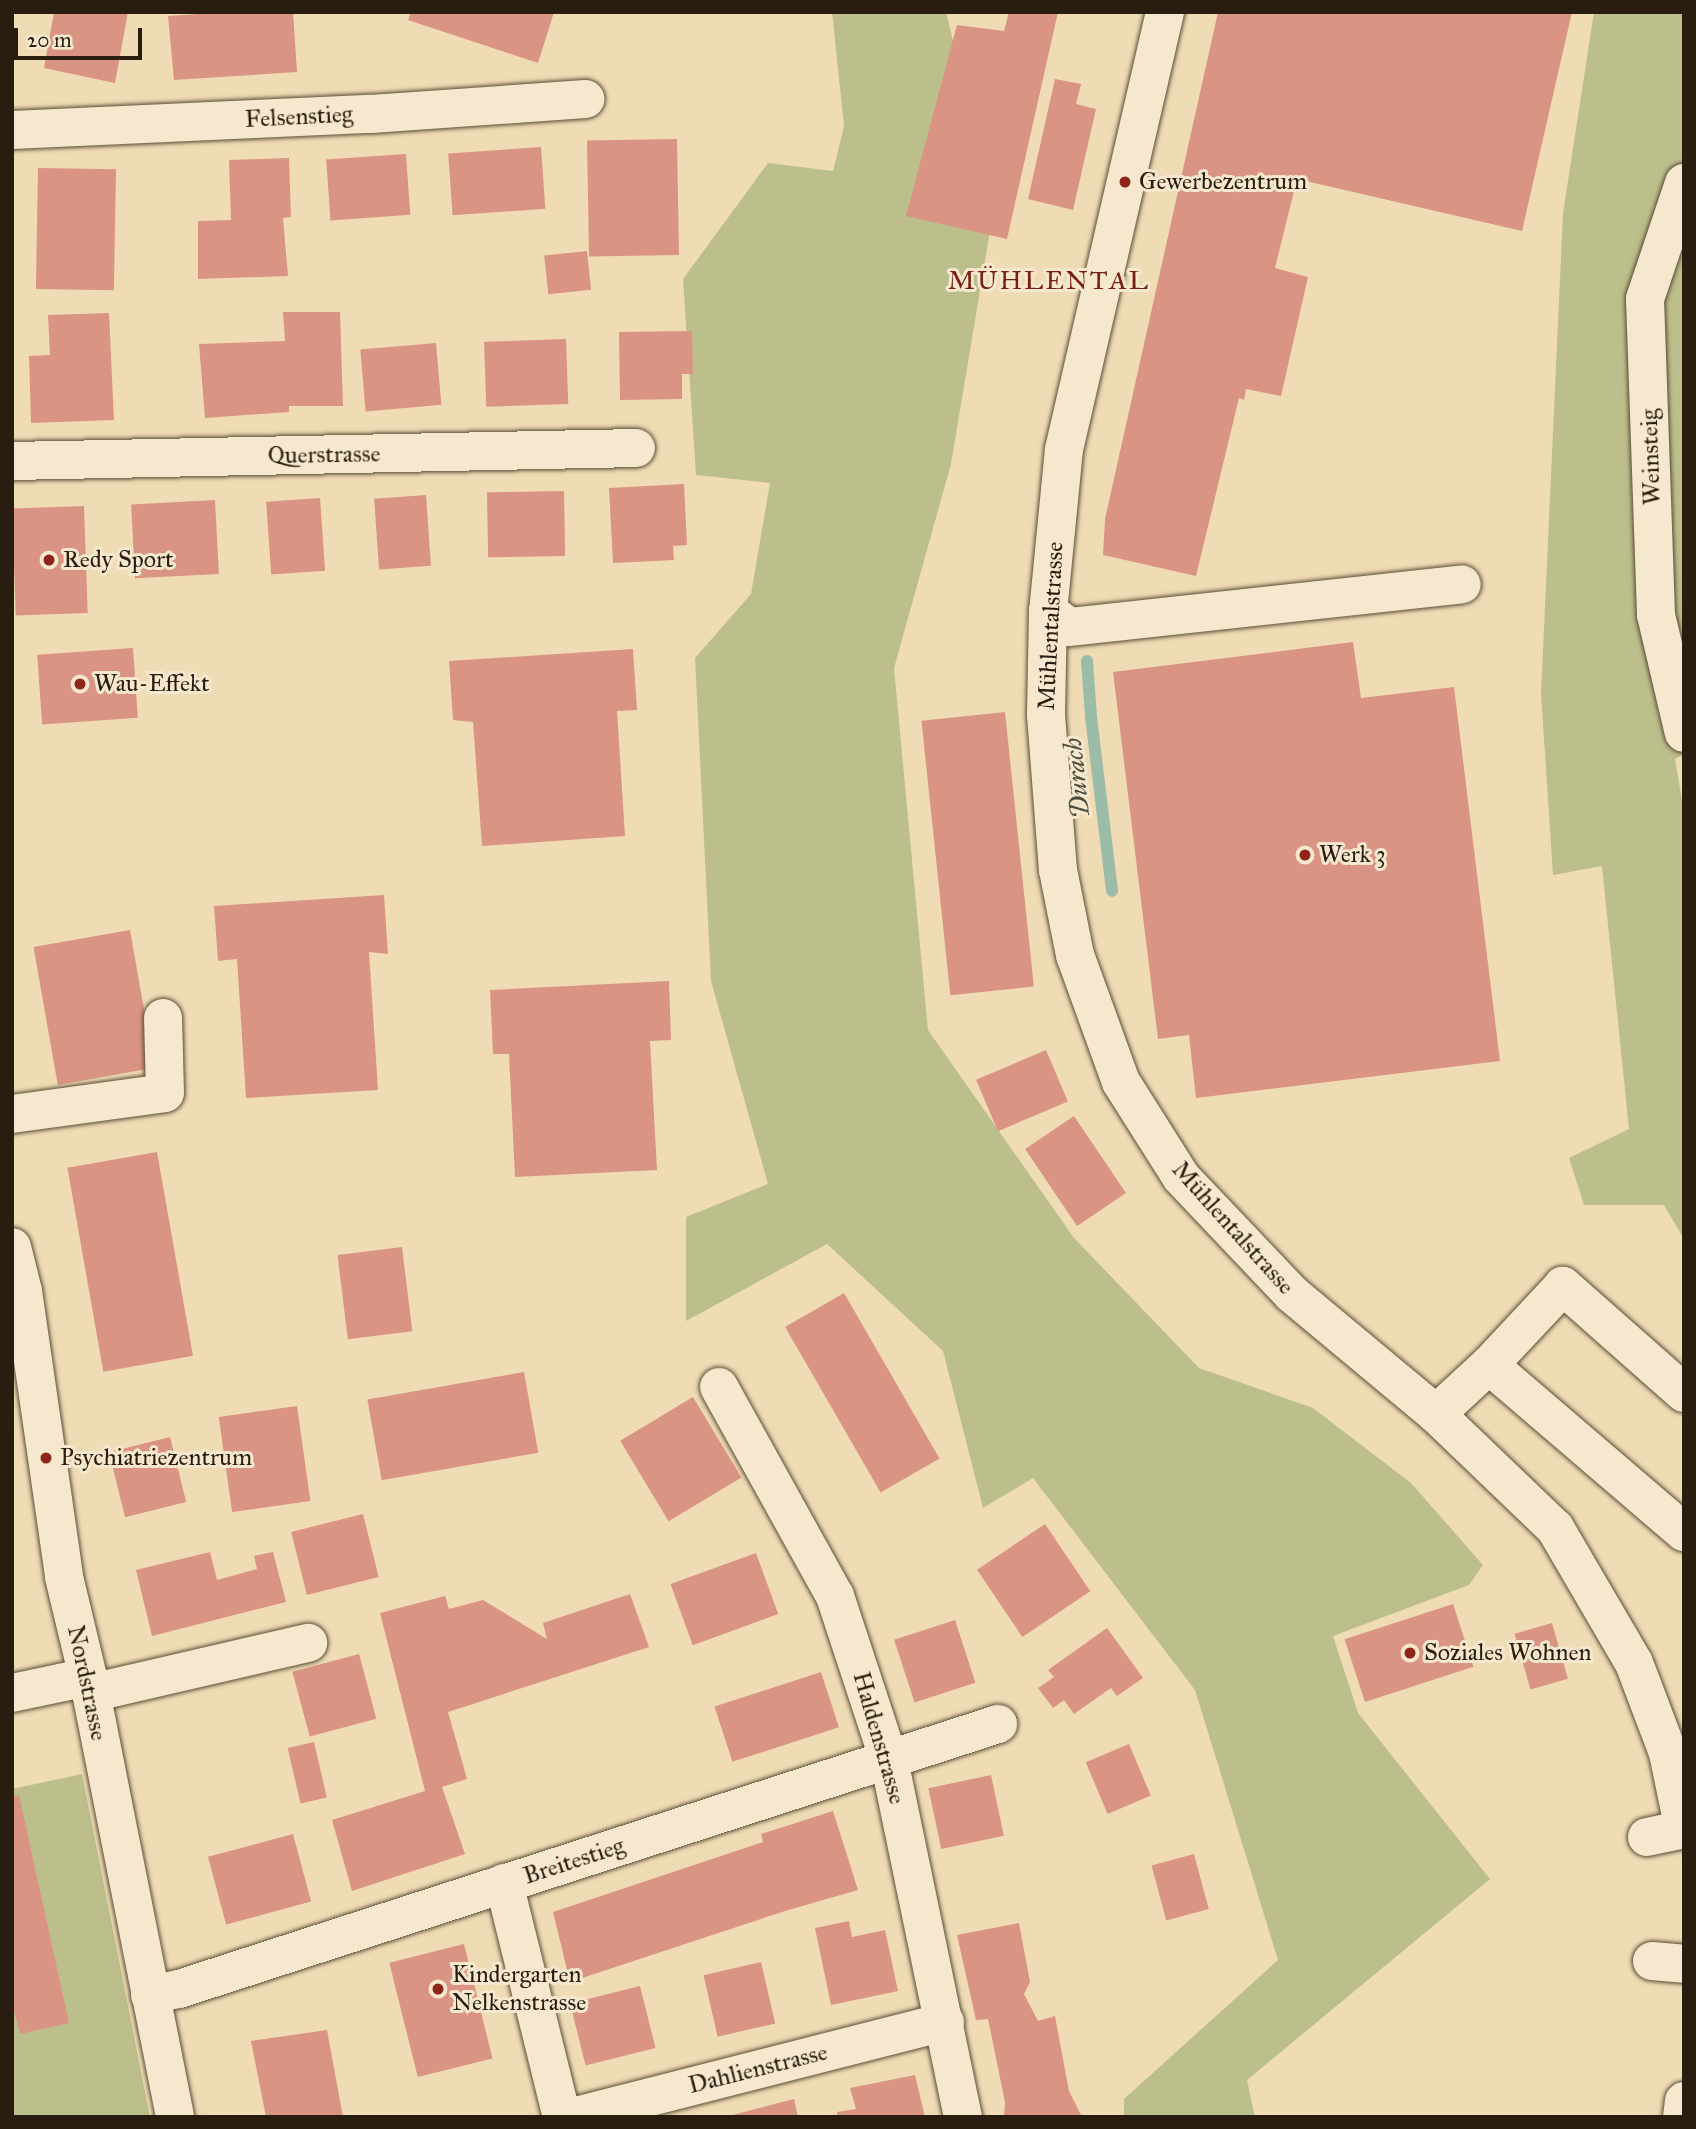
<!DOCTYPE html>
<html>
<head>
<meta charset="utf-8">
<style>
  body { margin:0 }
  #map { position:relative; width:1696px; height:2129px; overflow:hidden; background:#efdcb4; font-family:"IM FELL Great Primer",serif }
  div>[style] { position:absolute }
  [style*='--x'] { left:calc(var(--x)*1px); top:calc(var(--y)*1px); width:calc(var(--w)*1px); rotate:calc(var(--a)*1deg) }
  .green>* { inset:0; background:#bcbf8b }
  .stream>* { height:12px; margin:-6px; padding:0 6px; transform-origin:6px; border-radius:6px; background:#9bbca8 }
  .building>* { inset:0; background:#da9484; transform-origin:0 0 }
  .roads { filter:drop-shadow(0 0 2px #5a4d38) drop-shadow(0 0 2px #5a4d38) }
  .minor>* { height:38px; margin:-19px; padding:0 19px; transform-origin:19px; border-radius:19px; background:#f5e8ce }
  .dots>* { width:19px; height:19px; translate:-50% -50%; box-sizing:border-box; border:4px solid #f5e8ce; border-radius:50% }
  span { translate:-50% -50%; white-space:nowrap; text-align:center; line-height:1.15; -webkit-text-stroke:6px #f5e8ce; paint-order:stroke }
  .street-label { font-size:24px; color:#291d0f }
  .poi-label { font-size:24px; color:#291d0f }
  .left { translate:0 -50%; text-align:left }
  .neighbourhood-label { font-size:26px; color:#7a1f14; letter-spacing:2px }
  .water-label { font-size:26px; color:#4b4d3d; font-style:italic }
  .frame { position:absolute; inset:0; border:14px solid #291d0f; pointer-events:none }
  .scale { position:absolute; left:14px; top:28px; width:128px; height:32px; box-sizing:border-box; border:4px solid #291d0f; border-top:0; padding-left:9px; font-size:21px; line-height:24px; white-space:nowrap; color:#291d0f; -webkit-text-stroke:5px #f5e8ce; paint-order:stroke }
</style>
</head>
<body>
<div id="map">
  <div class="green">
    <div style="clip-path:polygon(832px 12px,946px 12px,994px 207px,951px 464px,894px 668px,928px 1030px,1074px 1238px,1199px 1368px,1313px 1408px,1411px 1483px,1483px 1565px,1469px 1585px,1333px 1636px,1358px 1713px,1490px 1879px,1247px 2080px,1255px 2117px,1124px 2117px,1124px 2099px,1278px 1960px,1195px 1690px,1033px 1478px,983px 1508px,943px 1351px,827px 1244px,686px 1321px,686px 1217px,768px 1184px,711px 981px,695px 658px,751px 594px,770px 483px,696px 475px,683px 279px,768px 163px,833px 171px,844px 126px)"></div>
    <div style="clip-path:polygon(1594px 12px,1684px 12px,1684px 754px,1675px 759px,1684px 812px,1684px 1239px,1664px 1205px,1584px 1205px,1569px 1158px,1629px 1129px,1602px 866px,1553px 875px,1541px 694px,1563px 213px)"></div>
    <div style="clip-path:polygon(82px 1774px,150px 2117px,12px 2117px,12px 1789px)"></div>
  </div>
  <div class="stream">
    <div style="--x:1087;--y:661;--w:56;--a:85.9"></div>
    <div style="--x:1091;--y:717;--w:175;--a:83.1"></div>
  </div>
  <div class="building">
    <div style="clip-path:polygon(54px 12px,128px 12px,115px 83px,44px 68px)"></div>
    <div style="clip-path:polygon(228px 12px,293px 12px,297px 72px,174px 80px,168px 16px)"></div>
    <div style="clip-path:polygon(411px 12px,554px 12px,538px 63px,408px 20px)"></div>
    <div style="clip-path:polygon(1009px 12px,1058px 12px,1007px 239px,906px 216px,957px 25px,1004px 31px)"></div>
    <div style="clip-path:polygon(1218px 12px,1572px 12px,1522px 231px,1297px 179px,1275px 268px,1308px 277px,1281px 396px,1246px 389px,1244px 400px,1239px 398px,1196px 576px,1103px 555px,1105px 519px)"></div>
    <div style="clip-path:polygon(1055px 79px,1081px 84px,1076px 104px,1096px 109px,1073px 210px,1028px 199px)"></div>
    <div style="left:677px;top:139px;width:116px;height:90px;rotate:89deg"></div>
    <div style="left:541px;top:147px;width:62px;height:93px;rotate:86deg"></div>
    <div style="left:406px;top:154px;width:61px;height:80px;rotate:86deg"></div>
    <div style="clip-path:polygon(289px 158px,291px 217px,283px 218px,288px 276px,198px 279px,198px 221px,231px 220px,229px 160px)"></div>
    <div style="left:38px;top:168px;width:78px;height:121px;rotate:1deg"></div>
    <div style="left:587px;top:251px;width:39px;height:43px;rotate:84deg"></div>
    <div style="clip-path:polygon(283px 312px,340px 312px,343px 406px,289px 406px,289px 412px,205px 418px,199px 344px,285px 341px)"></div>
    <div style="clip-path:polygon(109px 313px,114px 420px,31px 423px,29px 356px,50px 355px,48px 315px)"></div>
    <div style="clip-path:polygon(692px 331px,693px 374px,682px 374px,682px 399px,620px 400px,619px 332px)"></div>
    <div style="left:566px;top:339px;width:65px;height:82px;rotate:88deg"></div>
    <div style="left:436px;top:343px;width:62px;height:76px;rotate:85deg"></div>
    <div style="clip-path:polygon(684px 484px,687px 545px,673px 546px,674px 560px,613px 563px,609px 488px)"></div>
    <div style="left:564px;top:491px;width:65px;height:77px;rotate:89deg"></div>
    <div style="left:426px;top:495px;width:71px;height:52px;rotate:86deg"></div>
    <div style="left:320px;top:498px;width:73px;height:54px;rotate:86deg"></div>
    <div style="left:215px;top:500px;width:74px;height:84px;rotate:87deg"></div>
    <div style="left:84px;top:506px;width:107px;height:72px;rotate:88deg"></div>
    <div style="clip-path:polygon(1353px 642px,1361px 698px,1454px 687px,1500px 1061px,1196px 1098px,1189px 1035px,1158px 1039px,1113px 672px)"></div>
    <div style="left:133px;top:648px;width:70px;height:96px;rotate:86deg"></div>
    <div style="clip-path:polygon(633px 649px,637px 710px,617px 711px,625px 836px,482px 846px,473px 722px,453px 720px,449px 661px)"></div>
    <div style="left:1005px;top:712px;width:276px;height:84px;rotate:84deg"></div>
    <div style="clip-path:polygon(384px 895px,388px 954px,369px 952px,378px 1090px,246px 1098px,237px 959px,218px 961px,214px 906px)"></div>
    <div style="left:130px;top:930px;width:140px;height:98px;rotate:80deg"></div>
    <div style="clip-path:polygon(669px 981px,671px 1040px,650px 1041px,657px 1170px,515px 1177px,509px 1054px,493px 1054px,490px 990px)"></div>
    <div style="left:1046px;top:1050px;width:56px;height:76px;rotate:67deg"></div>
    <div style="left:1074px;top:1116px;width:93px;height:59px;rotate:56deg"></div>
    <div style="left:157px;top:1152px;width:207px;height:91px;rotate:80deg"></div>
    <div style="left:402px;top:1247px;width:85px;height:65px;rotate:83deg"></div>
    <div style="left:844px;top:1293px;width:191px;height:68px;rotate:60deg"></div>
    <div style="left:524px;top:1372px;width:82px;height:159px;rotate:80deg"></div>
    <div style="left:693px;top:1397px;width:94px;height:85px;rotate:59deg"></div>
    <div style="left:297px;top:1406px;width:96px;height:79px;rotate:82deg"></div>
    <div style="left:170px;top:1437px;width:67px;height:63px;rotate:76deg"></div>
    <div style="left:363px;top:1514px;width:65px;height:74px;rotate:76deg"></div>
    <div style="left:1045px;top:1524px;width:81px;height:82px;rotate:56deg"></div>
    <div style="clip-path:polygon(210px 1552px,217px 1580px,257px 1569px,254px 1556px,273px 1552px,286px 1602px,152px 1636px,136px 1570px)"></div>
    <div style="left:756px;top:1553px;width:65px;height:91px;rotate:70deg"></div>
    <div style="clip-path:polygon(630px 1594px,649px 1647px,448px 1712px,467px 1779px,442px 1787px,465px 1854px,352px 1891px,332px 1820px,425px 1791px,380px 1613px,445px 1596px,449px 1609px,483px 1600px,547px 1639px,543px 1623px)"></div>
    <div style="left:1453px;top:1604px;width:66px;height:114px;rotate:72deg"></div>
    <div style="left:955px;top:1620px;width:66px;height:64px;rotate:72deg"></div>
    <div style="left:1552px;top:1623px;width:58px;height:39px;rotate:74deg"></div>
    <div style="clip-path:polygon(1107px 1628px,1143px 1678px,1117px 1696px,1111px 1688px,1074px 1714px,1064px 1700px,1053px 1708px,1038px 1688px,1054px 1677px,1048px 1670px)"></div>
    <div style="left:359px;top:1654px;width:67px;height:69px;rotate:75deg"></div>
    <div style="left:821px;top:1672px;width:58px;height:112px;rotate:72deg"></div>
    <div style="left:314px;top:1742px;width:57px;height:27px;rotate:77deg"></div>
    <div style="left:1129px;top:1744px;width:56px;height:47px;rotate:67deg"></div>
    <div style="left:991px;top:1775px;width:62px;height:64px;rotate:78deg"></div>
    <div style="clip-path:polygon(19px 1795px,69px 2023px,20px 2034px,15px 2014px,12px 2015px,12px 1797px)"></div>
    <div style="clip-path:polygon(833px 1811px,858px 1890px,785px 1911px,570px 1982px,553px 1912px,763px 1842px,761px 1834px)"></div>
    <div style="left:293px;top:1834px;width:70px;height:88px;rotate:75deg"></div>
    <div style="left:1194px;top:1854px;width:57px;height:44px;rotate:75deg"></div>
    <div style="clip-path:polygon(849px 1921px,852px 1937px,885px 1930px,898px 1991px,831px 2005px,815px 1928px)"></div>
    <div style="clip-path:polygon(1019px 1923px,1030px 1982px,1024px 1994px,1038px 2021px,1055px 2016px,1069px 2091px,1082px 2117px,1004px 2117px,1005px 2102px,988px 2019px,976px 2020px,957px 1935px)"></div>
    <div style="left:464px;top:1944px;width:118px;height:77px;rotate:76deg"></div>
    <div style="left:761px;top:1962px;width:63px;height:59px;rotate:77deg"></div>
    <div style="left:640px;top:1986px;width:64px;height:72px;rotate:76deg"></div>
    <div style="clip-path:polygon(327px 2030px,343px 2117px,266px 2117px,251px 2041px)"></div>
    <div style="clip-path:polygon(915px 2075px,925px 2117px,838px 2117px,837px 2112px,856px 2109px,850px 2088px)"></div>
    <div style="clip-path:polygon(794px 2099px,798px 2117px,730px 2117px,729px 2116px)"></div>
  </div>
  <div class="roads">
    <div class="minor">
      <div style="--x:1165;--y:12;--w:449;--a:103"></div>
      <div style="--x:1064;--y:449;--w:163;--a:95.6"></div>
      <div style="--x:1048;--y:611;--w:104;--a:91.1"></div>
      <div style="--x:1046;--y:715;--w:155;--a:85.6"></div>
      <div style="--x:1058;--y:870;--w:87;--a:78.7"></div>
      <div style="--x:1075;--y:955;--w:135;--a:70.1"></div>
      <div style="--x:1121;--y:1082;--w:112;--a:57.7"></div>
      <div style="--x:1181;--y:1177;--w:161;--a:46.5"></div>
      <div style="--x:1292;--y:1294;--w:187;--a:39.8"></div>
      <div style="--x:1436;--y:1414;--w:165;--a:43.8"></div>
      <div style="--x:1555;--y:1528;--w:156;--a:59.7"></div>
      <div style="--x:1634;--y:1663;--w:96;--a:69.3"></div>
      <div style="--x:1668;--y:1753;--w:79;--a:78.3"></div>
      <div style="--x:12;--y:130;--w:359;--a:-2.6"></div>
      <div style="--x:371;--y:114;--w:215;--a:-4"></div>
      <div style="--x:1684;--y:183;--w:122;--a:108.6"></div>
      <div style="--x:1645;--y:299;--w:316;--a:88"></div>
      <div style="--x:1656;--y:615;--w:121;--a:76.7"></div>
      <div style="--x:12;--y:461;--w:624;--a:-1.19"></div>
      <div style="--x:1048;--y:611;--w:26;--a:37"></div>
      <div style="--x:1069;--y:627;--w:395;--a:-6.2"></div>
      <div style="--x:12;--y:1114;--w:154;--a:-7.8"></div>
      <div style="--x:165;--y:1093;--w:75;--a:-91.5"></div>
      <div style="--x:12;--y:1247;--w:45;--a:76"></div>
      <div style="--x:23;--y:1291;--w:289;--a:81.8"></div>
      <div style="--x:64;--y:1577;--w:103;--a:76.5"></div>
      <div style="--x:88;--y:1677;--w:449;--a:78.8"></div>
      <div style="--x:719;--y:1387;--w:239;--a:61"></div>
      <div style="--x:835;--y:1596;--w:173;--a:71.8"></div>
      <div style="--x:889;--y:1760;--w:365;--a:78.3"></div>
      <div style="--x:1684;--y:1393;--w:162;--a:-138.5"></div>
      <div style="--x:1563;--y:1286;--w:108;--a:133.1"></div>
      <div style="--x:1489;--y:1365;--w:257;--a:40.6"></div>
      <div style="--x:1436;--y:1414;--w:72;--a:-42.8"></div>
      <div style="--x:12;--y:1693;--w:78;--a:-11.9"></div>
      <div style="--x:91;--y:1693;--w:223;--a:-13"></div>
      <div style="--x:1647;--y:1837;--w:38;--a:-12"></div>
      <div style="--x:504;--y:1883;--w:241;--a:76.1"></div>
      <div style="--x:1652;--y:1961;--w:32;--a:5"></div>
      <div style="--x:150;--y:1995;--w:30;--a:-12"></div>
      <div style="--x:179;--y:1989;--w:861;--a:-17.93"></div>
      <div style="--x:572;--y:2117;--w:385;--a:-14.3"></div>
      <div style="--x:1682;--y:2117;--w:16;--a:-83"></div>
    </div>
  </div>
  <div class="dots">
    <div style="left:1125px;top:182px;background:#8f2418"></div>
    <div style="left:49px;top:560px;background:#8f2418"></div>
    <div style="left:80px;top:684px;background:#8f2418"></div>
    <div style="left:1305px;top:855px;background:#8f2418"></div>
    <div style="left:46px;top:1458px;background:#8f2418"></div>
    <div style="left:1410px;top:1653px;background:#8f2418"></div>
    <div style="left:438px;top:1989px;background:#8f2418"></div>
  </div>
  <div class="street-label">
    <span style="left:299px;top:117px;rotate:-3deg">Felsenstieg</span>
    <span style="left:324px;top:455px;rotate:-1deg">Querstrasse</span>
    <span style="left:1651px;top:457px;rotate:-92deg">Weinsteig</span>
    <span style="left:1051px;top:626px;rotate:-87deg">Mühlentalstrasse</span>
    <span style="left:1233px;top:1228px;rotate:48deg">Mühlentalstrasse</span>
    <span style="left:87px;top:1683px;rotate:78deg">Nordstrasse</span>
    <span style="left:879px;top:1738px;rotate:74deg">Haldenstrasse</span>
    <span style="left:574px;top:1861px;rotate:-18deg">Breitestieg</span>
    <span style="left:758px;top:2069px;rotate:-14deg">Dahlienstrasse</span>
  </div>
  <div class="poi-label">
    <span class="left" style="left:1139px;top:182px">Gewerbezentrum</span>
    <span class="left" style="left:63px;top:560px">Redy Sport</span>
    <span class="left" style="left:94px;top:684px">Wau-Effekt</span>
    <span class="left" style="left:1319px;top:855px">Werk 3</span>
    <span class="left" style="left:60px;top:1458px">Psychiatriezentrum</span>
    <span class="left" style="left:1424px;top:1653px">Soziales Wohnen</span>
    <span class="left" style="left:452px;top:1989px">Kindergarten<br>Nelkenstrasse</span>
  </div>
  <div class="neighbourhood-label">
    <span style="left:1049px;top:281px">MÜHLENTAL</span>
  </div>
  <div class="water-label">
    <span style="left:1077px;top:778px;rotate:-96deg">Durach</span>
  </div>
  <div class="frame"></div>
  <div class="scale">20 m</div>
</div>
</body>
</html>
